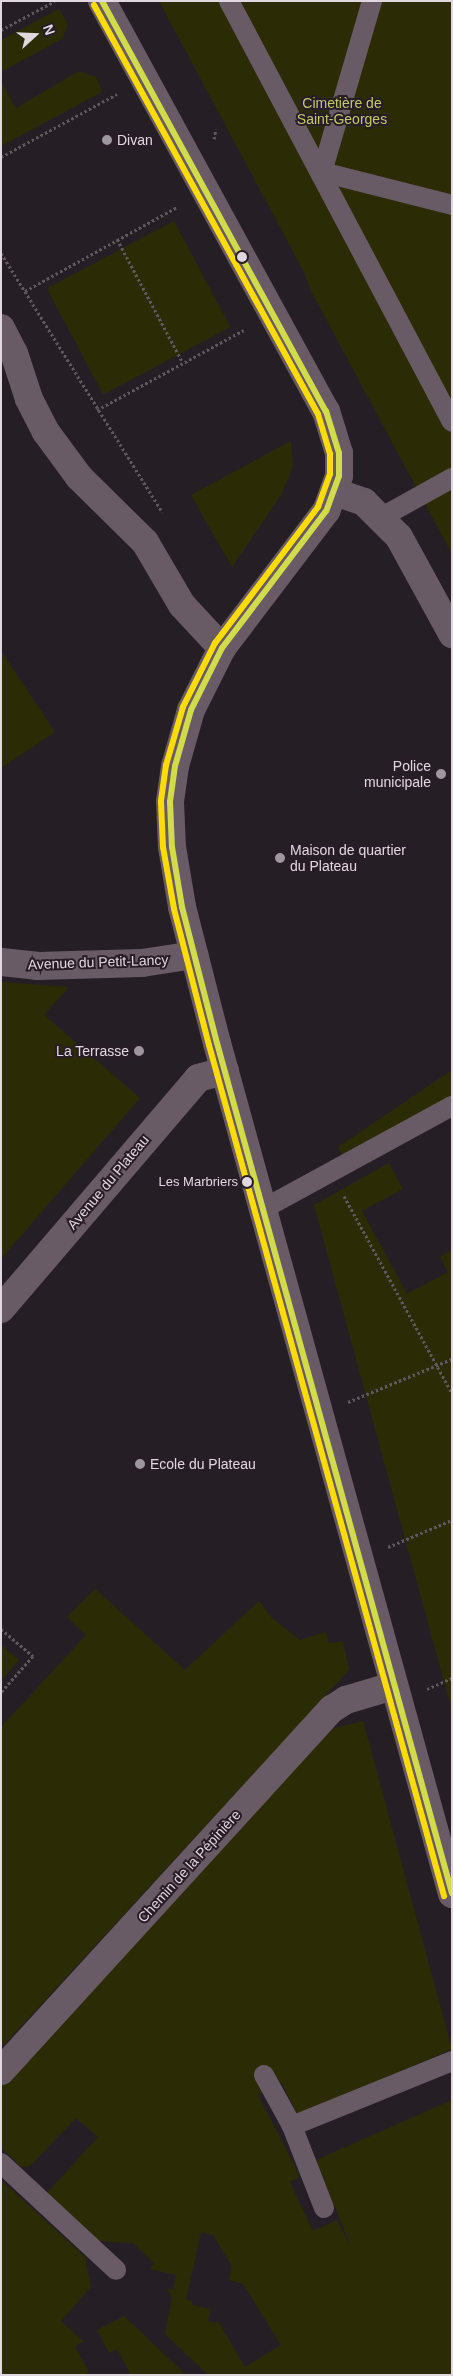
<!DOCTYPE html>
<html>
<head>
<meta charset="utf-8">
<style>
  body { margin:0 }
  #map { position:relative; width:453px; height:2376px; overflow:hidden; background:#251f25; font-family:Arial,sans-serif }
  div>[style] { position:absolute }
  [style*='--x'] { left:calc(var(--x)*1px); top:calc(var(--y)*1px); width:calc(var(--w)*1px); rotate:calc(var(--a)*1deg) }
  .green>* { inset:0; background:#2b2c05; transform-origin:0 0 }
  .path>* { height:3px; margin-top:-1.5px; transform-origin:0; background:repeating-linear-gradient(90deg,#61585f 0 2.5px,transparent 0 5px) }
  .service>* { height:20px; margin:-10px; padding:0 10px; transform-origin:10px; border-radius:10px; background:#695b65 }
  .minor>* { height:28px; margin:-14px; padding:0 14px; transform-origin:14px; border-radius:14px; background:#695b65 }
  .tertiary>* { height:28px; margin:-14px; padding:0 14px; transform-origin:14px; border-radius:14px; background:#695b65 }
  .bus-1>* { height:6px; margin:-3px; padding:0 3px; transform-origin:3px; border-radius:3px; background:#d2db4a }
  .bus-2>* { height:6px; margin:-3px; padding:0 3px; transform-origin:3px; border-radius:3px; background:#ffdc00 }
  .dots>* { width:14px; height:14px; translate:-50% -50%; box-sizing:border-box; border:2px solid #281c27; border-radius:50% }
  span { translate:-50% -50%; white-space:nowrap; text-align:center; line-height:1.15; -webkit-text-stroke:4px #281c27; paint-order:stroke }
  .bus-label { font-size:13px; color:#e0d7df }
  .right { translate:-100% -50%; text-align:right }
  .park-label { font-size:14px; color:#c2c96a }
  .poi-label { font-size:14px; color:#e0d7df }
  .left { translate:0 -50%; text-align:left }
  .street-label { font-size:14px; color:#e0d7df }
  .frame { position:absolute; inset:0; border:2px solid #e0d7df; pointer-events:none }
  .north { position:absolute; left:10px; top:10px; width:50px; height:50px; -webkit-text-stroke:4px #281c27; paint-order:stroke; rotate:70deg; font-size:14px; font-weight:700; line-height:20px; text-align:center; color:#e0d7df }
  .north::after { content:''; display:block; margin:auto; width:18px; height:22px; background:#e0d7df; clip-path:polygon(50% 0,100% 100%,50% 72%,0 100%) }
</style>
</head>
<body>
<div id="map">
  <div class="green">
    <div style="clip-path:polygon(159px 1px,452px 1px,452px 554px,311px 291px,304px 272px)"></div>
    <div style="clip-path:polygon(59px 9px,68px 24px,62px 39px,1px 72px,1px 40px)"></div>
    <div style="clip-path:polygon(79px 71px,96px 77px,102px 92px,1px 146px,1px 82px,16px 108px)"></div>
    <div style="left:174px;top:221px;width:120px;height:144px;rotate:62deg"></div>
    <div style="clip-path:polygon(291px 441px,293px 466px,281px 495px,232px 567px,191px 495px)"></div>
    <div style="clip-path:polygon(1px 651px,55px 732px,1px 768px)"></div>
    <div style="clip-path:polygon(1px 982px,69px 987px,44px 1015px,140px 1098px,1px 1259px)"></div>
    <div style="clip-path:polygon(452px 1070px,452px 1096px,342px 1155px,338px 1147px)"></div>
    <div style="clip-path:polygon(389px 1163px,403px 1189px,362px 1211px,407px 1294px,448px 1272px,440px 1257px,452px 1250px,452px 1711px,314px 1205px)"></div>
    <div style="clip-path:polygon(95px 1589px,185px 1670px,259px 1601px,272px 1618px,300px 1640px,326px 1632px,329px 1643px,343px 1641px,349px 1670px,1px 2048px,1px 1727px,86px 1635px,67px 1617px)"></div>
    <div style="clip-path:polygon(1px 1645px,19px 1660px,1px 1681px)"></div>
    <div style="clip-path:polygon(evenodd,363px 1721px,452px 2049px,298px 2116px,282px 2083px,258px 2095px,300px 2176px,290px 2182px,313px 2231px,337px 2220px,351px 2247px,316px 2160px,452px 2100px,452px 2375px,208px 2375px,165px 2334px,172px 2298px,167px 2288px,173px 2290px,176px 2275px,150px 2269px,154px 2263px,133px 2243px,96px 2241px,47px 2193px,98px 2137px,76px 2118px,30px 2166px,21px 2167px,1px 2147px,1px 2086px,327px 1730px,363px 1721px,201px 2232px,213px 2235px,232px 2266px,229px 2280px,243px 2284px,281px 2345px,245px 2367px,219px 2323px,208px 2321px,210px 2309px,192px 2305px,192px 2301px,186px 2300px,201px 2232px)"></div>
    <div style="clip-path:polygon(1px 2180px,85px 2257px,91px 2287px,61px 2321px,83px 2341px,75px 2347px,89px 2372px,83px 2375px,1px 2375px)"></div>
    <div style="clip-path:polygon(124px 2316px,186px 2375px,131px 2375px,117px 2349px,109px 2353px,97px 2330px)"></div>
  </div>
  <div class="path">
    <div style="--x:1;--y:30;--w:61;--a:-28.2"></div>
    <div style="--x:214;--y:139;--w:10;--a:-79"></div>
    <div style="--x:1;--y:157;--w:132;--a:-28.5"></div>
    <div style="--x:117;--y:239;--w:140;--a:62"></div>
    <div style="--x:1;--y:253;--w:305;--a:58.1"></div>
    <div style="--x:25;--y:291;--w:174;--a:-28.9"></div>
    <div style="--x:97;--y:410;--w:167;--a:-28.6"></div>
    <div style="--x:344;--y:1196;--w:225;--a:61.3"></div>
    <div style="--x:348;--y:1402;--w:113;--a:-22.5"></div>
    <div style="--x:388;--y:1547;--w:69;--a:-22.9"></div>
    <div style="--x:1;--y:1629;--w:42;--a:40.2"></div>
    <div style="--x:33;--y:1656;--w:48;--a:131.6"></div>
    <div style="--x:427;--y:1689;--w:27;--a:-24"></div>
  </div>
  <div class="service">
    <div style="--x:229;--y:1;--w:476;--a:62.1"></div>
    <div style="--x:372;--y:1;--w:178;--a:106.3"></div>
    <div style="--x:322;--y:172;--w:134;--a:14.2"></div>
    <div style="--x:382;--y:517;--w:80;--a:-29.1"></div>
    <div style="--x:263;--y:1209;--w:215;--a:-28.6"></div>
    <div style="--x:264;--y:2075;--w:58;--a:61.2"></div>
    <div style="--x:292;--y:2126;--w:88;--a:68.7"></div>
    <div style="--x:292;--y:2126;--w:173;--a:-22.1"></div>
    <div style="--x:1;--y:2163;--w:157;--a:42.9"></div>
  </div>
  <div class="minor">
    <div style="--x:1;--y:328;--w:28;--a:63"></div>
    <div style="--x:14;--y:353;--w:48;--a:71.9"></div>
    <div style="--x:29;--y:399;--w:37;--a:63"></div>
    <div style="--x:46;--y:432;--w:56;--a:53.7"></div>
    <div style="--x:79;--y:477;--w:93;--a:44.6"></div>
    <div style="--x:145;--y:542;--w:73;--a:59.6"></div>
    <div style="--x:182;--y:605;--w:59;--a:47.1"></div>
    <div style="--x:335;--y:492;--w:31;--a:19"></div>
    <div style="--x:364;--y:502;--w:49;--a:45"></div>
    <div style="--x:399;--y:537;--w:111;--a:61.3"></div>
    <div style="--x:1;--y:962;--w:36;--a:6"></div>
    <div style="--x:37;--y:966;--w:105;--a:-1.6"></div>
    <div style="--x:142;--y:963;--w:53;--a:-8.7"></div>
    <div style="--x:1;--y:1309;--w:304;--a:-49.5"></div>
    <div style="--x:198;--y:1078;--w:28;--a:-15"></div>
    <div style="--x:1;--y:2071;--w:491;--a:-47.6"></div>
    <div style="--x:332;--y:1709;--w:17;--a:-33"></div>
    <div style="--x:346;--y:1700;--w:49;--a:-16.6"></div>
  </div>
  <div class="tertiary">
    <div style="--x:102;--y:1;--w:467;--a:61.4"></div>
    <div style="--x:326;--y:411;--w:44;--a:72.8"></div>
    <div style="--x:339;--y:453;--w:23;--a:90"></div>
    <div style="--x:339;--y:476;--w:37;--a:110"></div>
    <div style="--x:326;--y:511;--w:172;--a:127.2"></div>
    <div style="--x:222;--y:648;--w:69;--a:116.6"></div>
    <div style="--x:191;--y:710;--w:58;--a:105.9"></div>
    <div style="--x:175;--y:766;--w:36;--a:98"></div>
    <div style="--x:170;--y:802;--w:45;--a:87.5"></div>
    <div style="--x:172;--y:847;--w:61;--a:80.5"></div>
    <div style="--x:182;--y:907;--w:140;--a:75.6"></div>
    <div style="--x:217;--y:1043;--w:883;--a:74.56"></div>
  </div>
  <div class="bus-1">
    <div style="--x:102;--y:1;--w:467;--a:61.4"></div>
    <div style="--x:326;--y:411;--w:44;--a:72.8"></div>
    <div style="--x:339;--y:453;--w:23;--a:90"></div>
    <div style="--x:339;--y:476;--w:37;--a:110"></div>
    <div style="--x:326;--y:511;--w:172;--a:127.2"></div>
    <div style="--x:222;--y:648;--w:69;--a:116.6"></div>
    <div style="--x:191;--y:710;--w:58;--a:105.9"></div>
    <div style="--x:175;--y:766;--w:36;--a:98"></div>
    <div style="--x:170;--y:802;--w:45;--a:87.5"></div>
    <div style="--x:172;--y:847;--w:61;--a:80.5"></div>
    <div style="--x:182;--y:907;--w:140;--a:75.6"></div>
    <div style="--x:217;--y:1043;--w:882;--a:74.55"></div>
  </div>
  <div class="bus-2">
    <div style="--x:94;--y:5;--w:466;--a:61.3"></div>
    <div style="--x:318;--y:414;--w:42;--a:73.3"></div>
    <div style="--x:330;--y:454;--w:20;--a:90"></div>
    <div style="--x:330;--y:474;--w:35;--a:110"></div>
    <div style="--x:318;--y:507;--w:171;--a:127.1"></div>
    <div style="--x:215;--y:643;--w:72;--a:116.6"></div>
    <div style="--x:183;--y:707;--w:60;--a:106.3"></div>
    <div style="--x:166;--y:765;--w:37;--a:98"></div>
    <div style="--x:161;--y:802;--w:45;--a:87.5"></div>
    <div style="--x:163;--y:847;--w:63;--a:79.9"></div>
    <div style="--x:174;--y:909;--w:140;--a:75.6"></div>
    <div style="--x:209;--y:1045;--w:883;--a:74.56"></div>
  </div>
  <div class="dots">
    <div style="left:107px;top:140px;background:#9f979e"></div>
    <div style="left:242px;top:257px;background:#e0d7df"></div>
    <div style="left:441px;top:774px;background:#9f979e"></div>
    <div style="left:280px;top:858px;background:#9f979e"></div>
    <div style="left:139px;top:1051px;background:#9f979e"></div>
    <div style="left:247px;top:1182px;background:#e0d7df"></div>
    <div style="left:140px;top:1464px;background:#9f979e"></div>
  </div>
  <div class="bus-label">
    <span class="right" style="left:238px;top:1182px">Les Marbriers</span>
  </div>
  <div class="park-label">
    <span style="left:342px;top:111px">Cimetière de<br>Saint-Georges</span>
  </div>
  <div class="poi-label">
    <span class="left" style="left:117px;top:140px">Divan</span>
    <span class="right" style="left:431px;top:774px">Police<br>municipale</span>
    <span class="left" style="left:290px;top:858px">Maison de quartier<br>du Plateau</span>
    <span class="right" style="left:129px;top:1051px">La Terrasse</span>
    <span class="left" style="left:150px;top:1464px">Ecole du Plateau</span>
  </div>
  <div class="street-label">
    <span style="left:98px;top:962px;rotate:-2deg">Avenue du Petit-Lancy</span>
    <span style="left:108px;top:1182px;rotate:-50deg">Avenue du Plateau</span>
    <span style="left:189px;top:1866px;rotate:-48deg">Chemin de la Pépinière</span>
  </div>
  <div class="frame"></div>
  <div class="north">N</div>
</div>
</body>
</html>
